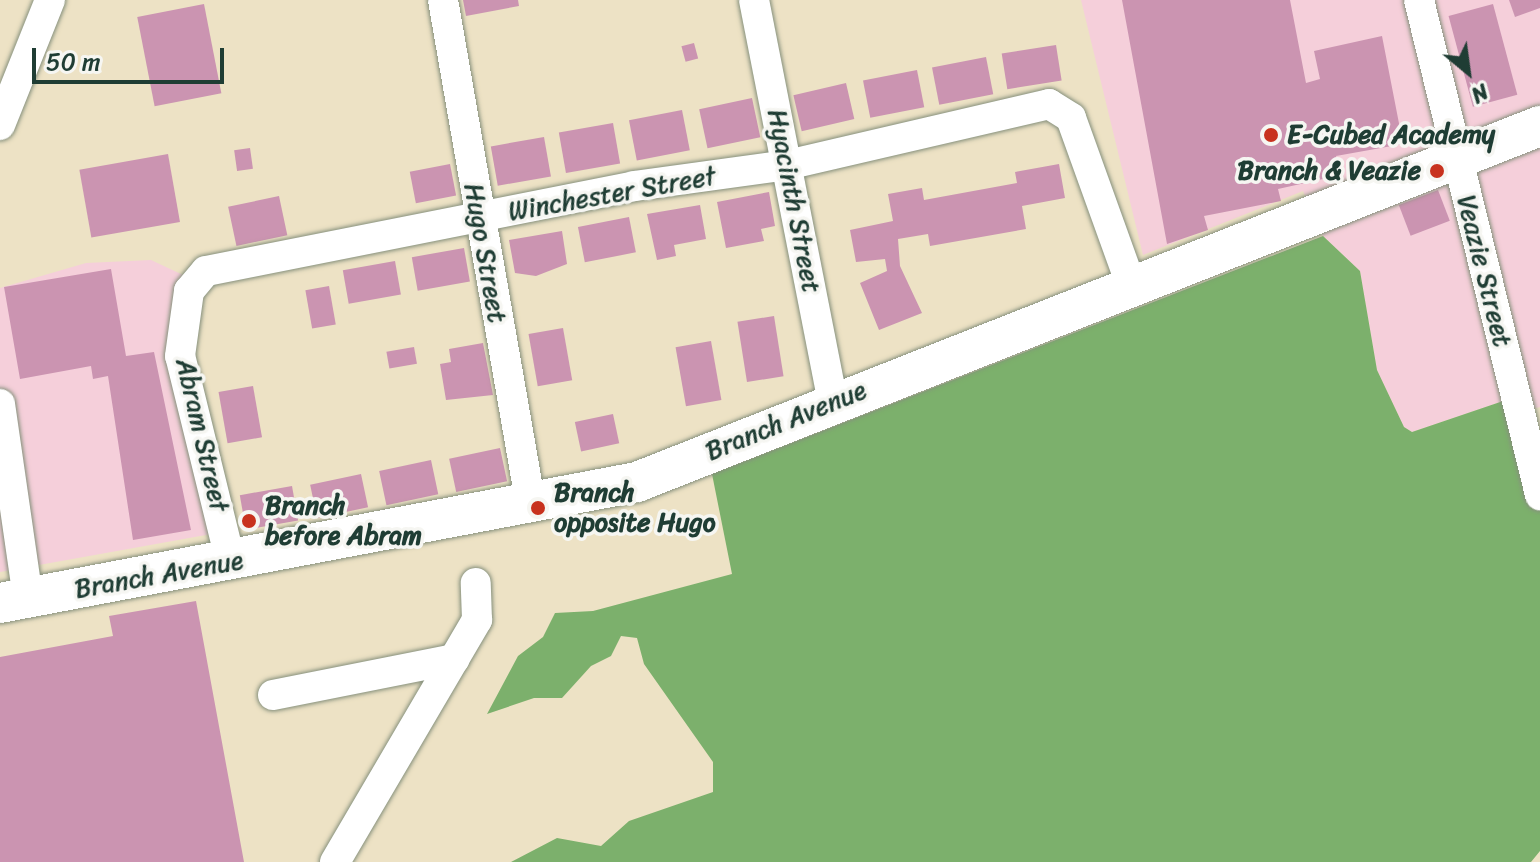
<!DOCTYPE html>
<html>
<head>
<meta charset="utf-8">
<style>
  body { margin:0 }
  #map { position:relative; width:1540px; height:862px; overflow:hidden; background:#ede2c5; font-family:Sriracha,sans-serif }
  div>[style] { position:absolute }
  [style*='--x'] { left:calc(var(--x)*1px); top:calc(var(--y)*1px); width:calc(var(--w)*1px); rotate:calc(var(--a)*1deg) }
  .built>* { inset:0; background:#f5cfda }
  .forest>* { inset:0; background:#7cb06c }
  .building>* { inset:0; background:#cb94b1; transform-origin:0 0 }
  .roads { filter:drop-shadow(0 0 2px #86907c) drop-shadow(0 0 2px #86907c) }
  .minor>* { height:30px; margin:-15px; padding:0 15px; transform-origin:15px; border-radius:15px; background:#fff }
  .major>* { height:40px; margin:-20px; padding:0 20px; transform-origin:20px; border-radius:20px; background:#fff }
  .dots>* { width:22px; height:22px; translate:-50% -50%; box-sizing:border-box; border:4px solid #f6f6f2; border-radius:50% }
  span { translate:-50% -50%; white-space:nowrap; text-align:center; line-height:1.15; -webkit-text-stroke:7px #f6f6f2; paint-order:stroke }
  .poi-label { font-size:26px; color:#1f3d34; font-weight:700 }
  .left { translate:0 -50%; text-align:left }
  .right { translate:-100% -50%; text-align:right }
  .street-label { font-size:26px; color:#1f3d34 }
  .north { position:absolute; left:1428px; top:32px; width:80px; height:80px; -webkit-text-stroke:6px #f6f6f2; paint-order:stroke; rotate:151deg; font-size:22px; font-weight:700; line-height:32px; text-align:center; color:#1f3d34 }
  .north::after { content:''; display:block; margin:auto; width:28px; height:36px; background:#1f3d34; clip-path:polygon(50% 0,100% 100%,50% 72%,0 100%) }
  .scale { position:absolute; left:32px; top:48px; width:192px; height:36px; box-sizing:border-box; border:4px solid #1f3d34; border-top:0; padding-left:10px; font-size:24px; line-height:28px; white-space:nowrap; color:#1f3d34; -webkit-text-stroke:6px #f6f6f2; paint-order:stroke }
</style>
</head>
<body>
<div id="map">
  <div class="built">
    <div style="clip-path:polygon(1081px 0,1540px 0,1540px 407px,1522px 412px,1512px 398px,1412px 432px,1404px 427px,1377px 370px,1360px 271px,1323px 236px,1303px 191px,1143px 255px)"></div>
    <div style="clip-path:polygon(151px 260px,198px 282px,181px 361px,217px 533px,0 572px,0 288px,86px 263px)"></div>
  </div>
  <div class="forest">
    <div style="clip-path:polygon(1323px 236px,1360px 271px,1377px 370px,1404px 427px,1412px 432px,1512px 398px,1540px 494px,1540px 851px,1531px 862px,511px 862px,557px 838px,601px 846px,629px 821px,713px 792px,713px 762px,644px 664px,637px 638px,621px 636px,611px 656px,591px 666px,562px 698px,534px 698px,487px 714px,518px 656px,543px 637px,555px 613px,593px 611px,732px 574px,712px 474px)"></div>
  </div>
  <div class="building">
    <div style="clip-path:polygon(463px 0,518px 0,519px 6px,466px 16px)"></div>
    <div style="clip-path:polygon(1122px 0,1290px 0,1306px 83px,1320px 79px,1314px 51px,1382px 36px,1403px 144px,1336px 156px,1341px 175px,1278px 189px,1281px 201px,1204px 216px,1208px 230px,1167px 244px)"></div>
    <div style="clip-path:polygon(1509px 0,1540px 0,1540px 8px,1515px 17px)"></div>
    <div style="left:204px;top:4px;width:91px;height:68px;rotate:79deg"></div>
    <div style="left:1493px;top:4px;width:94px;height:46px;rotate:75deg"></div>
    <div style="left:694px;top:43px;width:16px;height:13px;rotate:75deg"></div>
    <div style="left:1056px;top:45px;width:36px;height:55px;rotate:81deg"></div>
    <div style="left:986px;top:57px;width:38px;height:55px;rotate:79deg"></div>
    <div style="left:917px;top:70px;width:38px;height:55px;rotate:79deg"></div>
    <div style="left:846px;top:83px;width:37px;height:54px;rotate:77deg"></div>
    <div style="left:752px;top:98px;width:40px;height:54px;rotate:78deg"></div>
    <div style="left:682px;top:110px;width:41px;height:54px;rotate:79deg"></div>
    <div style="left:613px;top:123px;width:41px;height:55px;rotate:80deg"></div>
    <div style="left:544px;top:137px;width:40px;height:54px;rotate:80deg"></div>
    <div style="left:250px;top:148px;width:21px;height:16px;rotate:82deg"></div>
    <div style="left:168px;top:154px;width:69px;height:90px;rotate:80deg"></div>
    <div style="left:450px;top:164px;width:32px;height:41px;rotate:79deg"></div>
    <div style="clip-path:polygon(1059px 164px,1065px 198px,1022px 206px,1026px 229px,930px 246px,928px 234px,898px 239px,900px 266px,922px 313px,879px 330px,860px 283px,887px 271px,885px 259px,856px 262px,850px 230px,893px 221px,888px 194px,922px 188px,924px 200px,1017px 183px,1015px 172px)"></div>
    <div style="left:1438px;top:190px;width:33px;height:42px;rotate:69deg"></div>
    <div style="clip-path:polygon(769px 192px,775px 226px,761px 229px,764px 241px,726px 248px,717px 202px)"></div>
    <div style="left:279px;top:196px;width:40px;height:52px;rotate:78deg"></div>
    <div style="clip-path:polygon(700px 205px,706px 239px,674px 245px,676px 256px,657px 260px,647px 214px)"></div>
    <div style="left:629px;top:217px;width:36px;height:52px;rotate:79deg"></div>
    <div style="clip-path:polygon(562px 231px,567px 264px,536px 276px,515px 273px,509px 240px)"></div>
    <div style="left:464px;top:248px;width:34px;height:53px;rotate:80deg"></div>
    <div style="left:395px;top:261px;width:34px;height:53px;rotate:80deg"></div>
    <div style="clip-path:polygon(111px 269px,126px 356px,154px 352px,191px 530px,133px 540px,108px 376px,93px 379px,91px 366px,20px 379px,4px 287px)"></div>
    <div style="left:329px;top:286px;width:39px;height:24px;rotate:80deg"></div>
    <div style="left:774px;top:316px;width:61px;height:37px;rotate:81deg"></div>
    <div style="left:563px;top:328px;width:53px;height:35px;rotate:80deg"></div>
    <div style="left:711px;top:341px;width:60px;height:36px;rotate:80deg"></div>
    <div style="clip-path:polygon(483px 343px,493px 395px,446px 400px,440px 364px,451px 362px,449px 349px)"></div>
    <div style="left:414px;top:347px;width:17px;height:28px;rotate:80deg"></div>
    <div style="left:253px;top:386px;width:52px;height:35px;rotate:80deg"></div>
    <div style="left:613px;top:414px;width:30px;height:39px;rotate:78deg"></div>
    <div style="left:500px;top:448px;width:34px;height:52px;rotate:78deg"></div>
    <div style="left:431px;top:460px;width:35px;height:53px;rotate:78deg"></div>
    <div style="left:361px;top:474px;width:34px;height:52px;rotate:78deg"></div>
    <div style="left:292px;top:486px;width:35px;height:53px;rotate:80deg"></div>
    <div style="clip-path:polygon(196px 601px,244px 862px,0 862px,0 657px,113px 636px,109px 616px)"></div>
  </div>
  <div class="roads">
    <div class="minor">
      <div style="--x:443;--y:0;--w:514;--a:80.13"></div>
      <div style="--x:754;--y:0;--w:410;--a:78.9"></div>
      <div style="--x:1419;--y:0;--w:510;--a:76.26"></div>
      <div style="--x:0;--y:125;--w:135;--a:-68.2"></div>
      <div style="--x:0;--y:404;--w:197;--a:81.8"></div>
      <div style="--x:231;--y:563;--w:213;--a:-103.8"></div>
      <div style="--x:180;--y:356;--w:66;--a:-82.1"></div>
      <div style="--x:189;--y:291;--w:26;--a:-50"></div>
      <div style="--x:206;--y:271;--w:436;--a:-11.2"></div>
      <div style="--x:634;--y:186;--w:154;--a:-7.8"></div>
      <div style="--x:787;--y:165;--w:269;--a:-13.1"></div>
      <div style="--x:1049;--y:104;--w:26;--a:32"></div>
      <div style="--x:1071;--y:118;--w:180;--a:70.2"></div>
      <div style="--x:273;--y:695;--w:185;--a:-11.2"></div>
      <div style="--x:335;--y:862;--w:281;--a:-59.6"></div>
      <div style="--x:477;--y:620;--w:37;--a:-92"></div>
    </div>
    <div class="major">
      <div style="--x:0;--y:603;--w:648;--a:-10.76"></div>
      <div style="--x:637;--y:482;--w:971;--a:-21.52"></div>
    </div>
  </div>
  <div class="dots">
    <div style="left:1271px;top:135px;background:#c8321e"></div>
    <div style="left:1437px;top:171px;background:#c8321e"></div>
    <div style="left:538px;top:508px;background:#c8321e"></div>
    <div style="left:249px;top:521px;background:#c8321e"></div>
  </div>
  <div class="poi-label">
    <span class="left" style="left:1287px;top:135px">E-Cubed Academy</span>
    <span class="right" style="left:1421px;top:171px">Branch &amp; Veazie</span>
    <span class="left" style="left:554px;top:508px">Branch<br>opposite Hugo</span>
    <span class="left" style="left:265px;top:521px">Branch<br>before Abram</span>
  </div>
  <div class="street-label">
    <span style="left:612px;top:194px;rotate:-10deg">Winchester Street</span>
    <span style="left:794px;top:201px;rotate:79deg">Hyacinth Street</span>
    <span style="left:485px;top:253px;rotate:80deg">Hugo Street</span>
    <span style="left:1484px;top:271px;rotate:76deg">Veazie Street</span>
    <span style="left:786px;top:421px;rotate:-22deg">Branch Avenue</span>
    <span style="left:202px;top:435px;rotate:77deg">Abram Street</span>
    <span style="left:159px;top:575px;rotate:-10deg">Branch Avenue</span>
  </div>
  <div class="north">N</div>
  <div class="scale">50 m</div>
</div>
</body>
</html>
